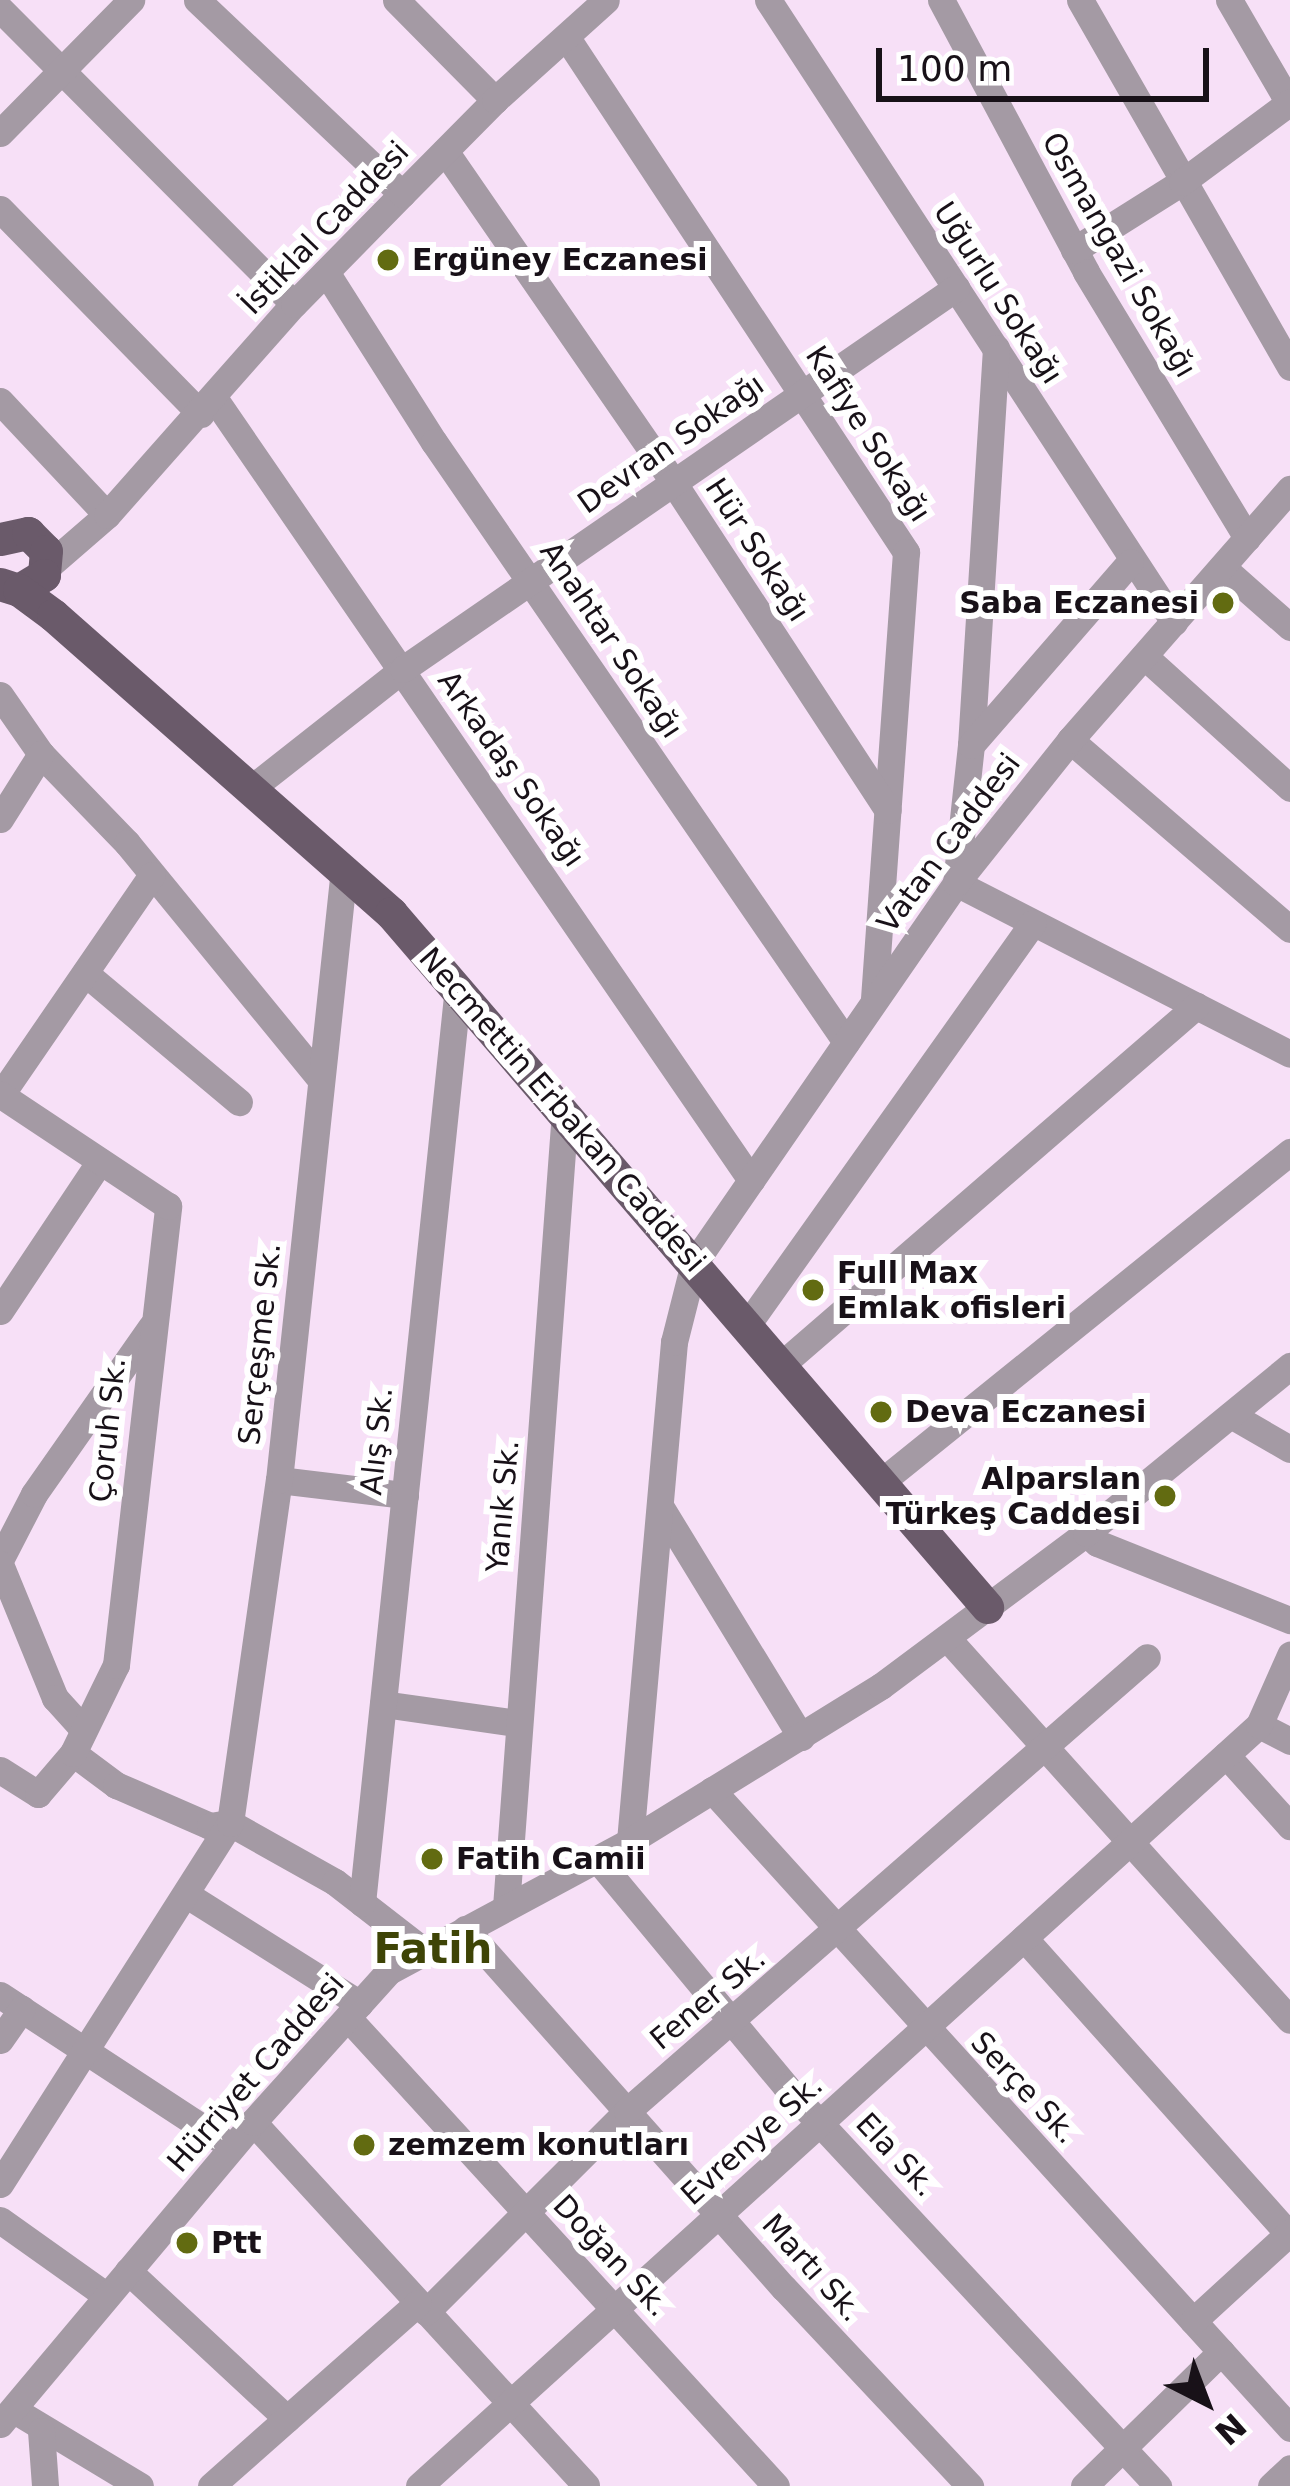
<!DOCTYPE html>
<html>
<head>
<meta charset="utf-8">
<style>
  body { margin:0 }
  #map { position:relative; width:1290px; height:2486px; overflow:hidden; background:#f7e0f7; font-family:"DejaVu Sans",sans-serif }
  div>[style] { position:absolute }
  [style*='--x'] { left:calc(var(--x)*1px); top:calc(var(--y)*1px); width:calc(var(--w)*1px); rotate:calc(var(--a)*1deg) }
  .minor>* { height:27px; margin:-13.5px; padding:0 13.5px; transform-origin:13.5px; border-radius:13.5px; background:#a49aa4 }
  .major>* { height:33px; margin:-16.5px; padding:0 16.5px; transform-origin:16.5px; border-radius:16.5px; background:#6a5a6a }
  .dots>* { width:33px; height:33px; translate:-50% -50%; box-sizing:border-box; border:6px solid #fff; border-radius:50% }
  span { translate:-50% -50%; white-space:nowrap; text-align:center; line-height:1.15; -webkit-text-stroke:12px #fff; paint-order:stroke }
  .street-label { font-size:30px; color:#181118 }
  .poi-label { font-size:30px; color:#181118; font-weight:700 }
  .left { translate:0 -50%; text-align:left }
  .right { translate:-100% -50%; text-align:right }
  .district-label { font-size:42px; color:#3e4406; font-weight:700 }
  .north { position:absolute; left:1146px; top:2342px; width:120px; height:120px; -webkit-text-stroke:9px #fff; paint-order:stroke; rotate:138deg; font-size:33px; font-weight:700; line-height:48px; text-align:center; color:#181118 }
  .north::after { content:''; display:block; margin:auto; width:42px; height:54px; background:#181118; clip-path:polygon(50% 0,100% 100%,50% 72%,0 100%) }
  .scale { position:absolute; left:876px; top:48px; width:333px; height:54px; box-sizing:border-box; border:6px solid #181118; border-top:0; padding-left:15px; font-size:36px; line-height:42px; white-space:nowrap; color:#181118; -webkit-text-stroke:9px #fff; paint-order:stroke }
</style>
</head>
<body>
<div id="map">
  <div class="minor">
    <div style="--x:197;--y:0;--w:282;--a:43.4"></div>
    <div style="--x:396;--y:0;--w:141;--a:45.3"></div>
    <div style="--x:768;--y:0;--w:743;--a:56.87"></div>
    <div style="--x:941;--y:0;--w:308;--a:61.9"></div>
    <div style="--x:1086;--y:272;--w:311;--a:58.8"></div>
    <div style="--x:1080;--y:0;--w:423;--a:60.2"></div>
    <div style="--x:1229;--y:0;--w:121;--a:59.8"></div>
    <div style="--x:0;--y:9;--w:416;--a:45.1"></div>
    <div style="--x:567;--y:38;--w:616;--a:56.59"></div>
    <div style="--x:906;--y:552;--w:448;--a:94.1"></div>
    <div style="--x:0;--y:133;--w:187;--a:-45.4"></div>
    <div style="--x:445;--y:151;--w:402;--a:55.4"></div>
    <div style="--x:673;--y:482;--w:392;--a:56.8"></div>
    <div style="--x:0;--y:209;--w:287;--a:45.6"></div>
    <div style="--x:1074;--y:250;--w:128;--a:-32.2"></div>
    <div style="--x:1182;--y:182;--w:134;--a:-36.5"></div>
    <div style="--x:326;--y:272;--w:201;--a:57.6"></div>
    <div style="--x:434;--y:442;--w:728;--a:55.52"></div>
    <div style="--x:996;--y:348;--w:398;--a:93.6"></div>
    <div style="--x:971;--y:745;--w:139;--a:96.2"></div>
    <div style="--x:956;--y:883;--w:375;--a:27.1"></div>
    <div style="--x:214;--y:398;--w:949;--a:55.52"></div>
    <div style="--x:0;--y:401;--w:156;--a:46.8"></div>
    <div style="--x:47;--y:567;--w:79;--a:-40.9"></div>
    <div style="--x:107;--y:515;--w:282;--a:-48.5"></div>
    <div style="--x:294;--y:304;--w:154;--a:-45.5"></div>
    <div style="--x:402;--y:194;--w:132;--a:-45.3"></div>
    <div style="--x:495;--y:100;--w:149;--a:-42"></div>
    <div style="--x:1222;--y:567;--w:91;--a:41.4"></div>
    <div style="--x:1144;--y:656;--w:197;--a:42.1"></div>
    <div style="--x:0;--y:695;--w:72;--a:55.2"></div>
    <div style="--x:41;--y:754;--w:124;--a:46"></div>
    <div style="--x:127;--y:843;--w:306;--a:50.7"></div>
    <div style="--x:1070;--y:740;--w:290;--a:40.7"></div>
    <div style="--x:971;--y:745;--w:242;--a:-49"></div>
    <div style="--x:253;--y:787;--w:191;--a:-38.2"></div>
    <div style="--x:403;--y:669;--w:672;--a:-34.57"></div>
    <div style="--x:0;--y:819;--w:77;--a:-57.8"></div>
    <div style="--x:85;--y:973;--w:201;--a:40"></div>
    <div style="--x:0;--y:1096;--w:268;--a:-55.5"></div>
    <div style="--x:0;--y:1311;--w:180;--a:-56.3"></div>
    <div style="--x:747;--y:1325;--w:493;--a:-54.6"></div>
    <div style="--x:781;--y:1365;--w:549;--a:-40.86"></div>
    <div style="--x:1231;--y:1415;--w:68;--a:30"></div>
    <div style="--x:279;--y:1480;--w:127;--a:6.8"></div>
    <div style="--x:881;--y:1482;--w:526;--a:-38.9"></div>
    <div style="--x:660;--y:1506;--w:271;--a:58.6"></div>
    <div style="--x:1086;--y:1533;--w:15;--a:42"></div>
    <div style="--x:1097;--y:1543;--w:208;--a:21.8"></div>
    <div style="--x:0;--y:1560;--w:74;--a:-62.7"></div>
    <div style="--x:34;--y:1494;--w:204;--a:-55"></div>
    <div style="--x:0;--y:1564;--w:145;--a:67.7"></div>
    <div style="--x:55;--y:1698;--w:42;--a:47.9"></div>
    <div style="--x:947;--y:1638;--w:513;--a:48.08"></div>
    <div style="--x:383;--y:1704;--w:134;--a:8.1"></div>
    <div style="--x:1259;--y:1725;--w:35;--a:27"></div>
    <div style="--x:73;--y:1753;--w:54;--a:36.7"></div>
    <div style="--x:116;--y:1785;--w:103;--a:23.6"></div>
    <div style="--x:210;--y:1826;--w:20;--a:-9"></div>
    <div style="--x:230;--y:1823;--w:120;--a:29.3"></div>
    <div style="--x:335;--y:1882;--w:113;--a:37.8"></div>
    <div style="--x:1226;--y:1755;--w:96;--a:48"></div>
    <div style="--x:0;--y:1770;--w:45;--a:32.3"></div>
    <div style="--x:38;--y:1794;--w:54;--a:-49.5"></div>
    <div style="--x:73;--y:1753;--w:98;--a:-64"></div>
    <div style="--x:116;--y:1665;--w:462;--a:-83.5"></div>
    <div style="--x:168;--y:1206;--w:201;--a:-146.4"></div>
    <div style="--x:712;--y:1790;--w:861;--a:47.82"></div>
    <div style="--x:630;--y:1841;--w:501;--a:-84.96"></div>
    <div style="--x:674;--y:1342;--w:81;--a:-75.8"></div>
    <div style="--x:694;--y:1263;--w:462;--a:-55.4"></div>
    <div style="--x:956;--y:883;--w:183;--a:-51.4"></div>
    <div style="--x:1070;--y:740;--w:334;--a:-48.8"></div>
    <div style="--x:597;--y:1859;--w:296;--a:50.3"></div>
    <div style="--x:786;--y:2087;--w:546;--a:47.01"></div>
    <div style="--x:187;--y:1895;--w:204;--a:32.2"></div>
    <div style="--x:362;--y:1903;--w:921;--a:-84.02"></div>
    <div style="--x:506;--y:1907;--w:797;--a:-85.76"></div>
    <div style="--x:465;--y:1929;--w:480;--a:48.4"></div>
    <div style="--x:784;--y:2288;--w:272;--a:46.8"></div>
    <div style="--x:1024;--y:1938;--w:399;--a:48.2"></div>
    <div style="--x:0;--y:1995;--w:277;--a:33.2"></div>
    <div style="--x:348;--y:2018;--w:634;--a:47.56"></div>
    <div style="--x:0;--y:2040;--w:38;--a:-55"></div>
    <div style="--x:253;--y:2122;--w:493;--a:47.5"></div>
    <div style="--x:0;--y:2184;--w:428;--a:-57.5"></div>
    <div style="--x:230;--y:1823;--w:346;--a:-81.9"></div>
    <div style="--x:279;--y:1480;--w:614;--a:-83.93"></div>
    <div style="--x:0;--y:2220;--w:131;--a:35.4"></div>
    <div style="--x:128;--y:2271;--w:217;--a:42.9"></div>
    <div style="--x:426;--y:2312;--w:284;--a:-45"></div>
    <div style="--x:627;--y:2111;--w:690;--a:-41.12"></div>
    <div style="--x:1193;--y:2321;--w:132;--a:-42.5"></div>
    <div style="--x:14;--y:2410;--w:147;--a:31.1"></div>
    <div style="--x:0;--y:2424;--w:394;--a:-50"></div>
    <div style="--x:253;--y:2122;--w:203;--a:-48"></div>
    <div style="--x:389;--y:1971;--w:274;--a:-28.3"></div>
    <div style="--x:630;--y:1841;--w:295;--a:-31.7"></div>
    <div style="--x:881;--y:1686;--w:256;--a:-36.7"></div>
    <div style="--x:1086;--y:1533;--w:264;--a:-39.3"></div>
    <div style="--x:41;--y:2431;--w:55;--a:85.8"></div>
    <div style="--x:211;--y:2486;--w:276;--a:-41.5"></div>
    <div style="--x:419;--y:2486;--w:1133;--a:-42.18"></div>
    <div style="--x:1259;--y:1725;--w:77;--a:-66.1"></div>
    <div style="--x:1084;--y:2486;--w:192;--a:-44.4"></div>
    <div style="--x:1271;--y:2486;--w:26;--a:-43"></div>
  </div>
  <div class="major">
    <div style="--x:0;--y:539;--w:29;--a:-12"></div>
    <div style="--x:28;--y:533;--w:25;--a:45"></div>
    <div style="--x:46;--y:551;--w:24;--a:95"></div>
    <div style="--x:44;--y:575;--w:29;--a:149"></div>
    <div style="--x:0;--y:584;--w:20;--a:18"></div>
    <div style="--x:19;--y:590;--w:42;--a:36.3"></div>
    <div style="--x:53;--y:615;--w:451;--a:41.4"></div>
    <div style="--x:391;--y:913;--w:915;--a:49.34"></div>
  </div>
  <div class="dots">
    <div style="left:388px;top:260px;background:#626b11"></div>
    <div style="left:1223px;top:603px;background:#626b11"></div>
    <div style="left:813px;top:1290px;background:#626b11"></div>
    <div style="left:881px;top:1412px;background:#626b11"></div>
    <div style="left:1165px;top:1496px;background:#626b11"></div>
    <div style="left:432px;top:1859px;background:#626b11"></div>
    <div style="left:364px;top:2145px;background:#626b11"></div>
    <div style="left:187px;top:2243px;background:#626b11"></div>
  </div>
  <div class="street-label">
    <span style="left:325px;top:228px;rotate:-46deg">İstiklal Caddesi</span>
    <span style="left:1119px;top:255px;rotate:60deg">Osmangazi Sokağı</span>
    <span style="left:998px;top:293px;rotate:57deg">Uğurlu Sokağı</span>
    <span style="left:868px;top:434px;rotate:57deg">Kafiye Sokağı</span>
    <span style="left:671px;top:444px;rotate:-35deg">Devran Sokağı</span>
    <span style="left:757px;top:550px;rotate:57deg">Hür Sokağı</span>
    <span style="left:611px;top:640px;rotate:56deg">Anahtar Sokağı</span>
    <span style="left:511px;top:769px;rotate:55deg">Arkadaş Sokağı</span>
    <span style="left:949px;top:843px;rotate:-53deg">Vatan Caddesi</span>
    <span style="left:562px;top:1110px;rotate:49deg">Necmettin Erbakan Caddesi</span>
    <span style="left:260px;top:1344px;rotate:-84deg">Serçeşme Sk.</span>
    <span style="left:108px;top:1430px;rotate:-84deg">Çoruh Sk.</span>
    <span style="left:377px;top:1441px;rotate:-84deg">Alış Sk.</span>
    <span style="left:503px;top:1506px;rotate:-85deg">Yanık Sk.</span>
    <span style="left:708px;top:1999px;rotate:-40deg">Fener Sk.</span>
    <span style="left:256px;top:2073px;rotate:-49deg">Hürriyet Caddesi</span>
    <span style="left:1024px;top:2088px;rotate:47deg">Serçe Sk.</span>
    <span style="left:752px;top:2140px;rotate:-42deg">Evrenye Sk.</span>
    <span style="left:896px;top:2155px;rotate:47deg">Ela Sk.</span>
    <span style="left:611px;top:2256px;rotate:47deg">Doğan Sk.</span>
    <span style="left:812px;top:2268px;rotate:48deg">Martı Sk.</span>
  </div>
  <div class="poi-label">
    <span class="left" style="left:412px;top:260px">Ergüney Eczanesi</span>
    <span class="right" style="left:1199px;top:603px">Saba Eczanesi</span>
    <span class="left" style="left:837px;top:1290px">Full Max<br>Emlak ofisleri</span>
    <span class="left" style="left:905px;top:1412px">Deva Eczanesi</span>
    <span class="right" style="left:1141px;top:1496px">Alparslan<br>Türkeş Caddesi</span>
    <span class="left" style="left:456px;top:1859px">Fatih Camii</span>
    <span class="left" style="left:388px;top:2145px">zemzem konutları</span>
    <span class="left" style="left:211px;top:2243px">Ptt</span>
  </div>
  <div class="district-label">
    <span style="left:433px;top:1949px">Fatih</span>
  </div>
  <div class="north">N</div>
  <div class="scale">100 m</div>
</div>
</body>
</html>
